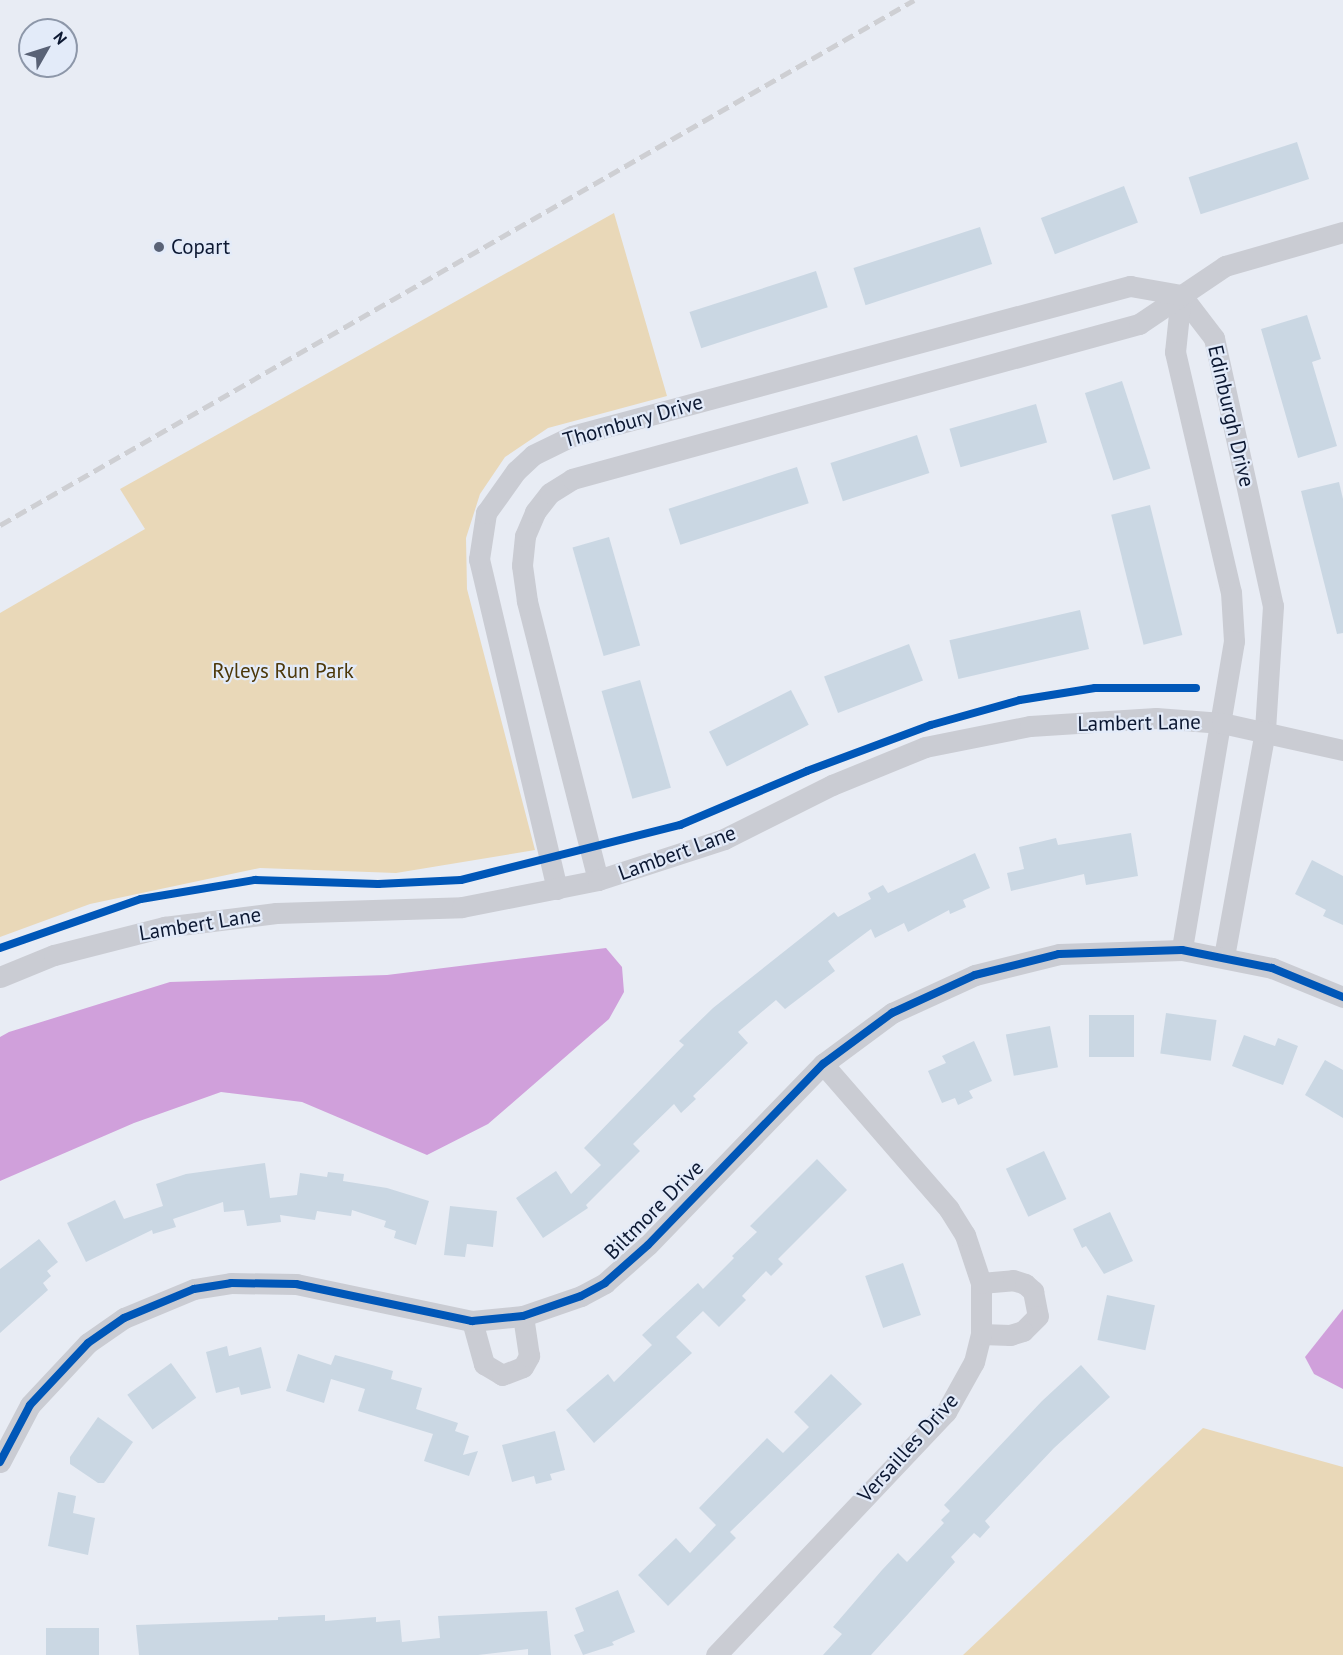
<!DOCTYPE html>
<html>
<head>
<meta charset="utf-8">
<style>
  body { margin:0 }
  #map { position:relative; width:1343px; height:1655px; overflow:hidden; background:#e8ecf4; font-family:"PT Sans",sans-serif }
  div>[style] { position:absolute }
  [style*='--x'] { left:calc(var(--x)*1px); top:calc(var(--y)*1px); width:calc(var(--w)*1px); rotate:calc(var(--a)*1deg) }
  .green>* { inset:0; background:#e9d8b8 }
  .water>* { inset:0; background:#d0a0db }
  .building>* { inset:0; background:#cad7e3; transform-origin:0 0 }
  .minor>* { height:21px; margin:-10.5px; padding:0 10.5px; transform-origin:10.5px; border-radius:10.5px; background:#caccd3 }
  .rail>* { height:4.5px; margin-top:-2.25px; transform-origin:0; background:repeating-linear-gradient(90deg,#cecfd3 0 12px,transparent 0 18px) }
  .cycleway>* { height:8px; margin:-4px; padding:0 4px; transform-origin:4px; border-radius:4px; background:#0057b8 }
  .dots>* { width:16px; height:16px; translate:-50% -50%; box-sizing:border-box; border:3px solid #e3ebf9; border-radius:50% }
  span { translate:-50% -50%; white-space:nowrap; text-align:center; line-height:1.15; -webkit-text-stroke:4.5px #e3ebf9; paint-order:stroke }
  .poi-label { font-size:21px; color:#0c1832 }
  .left { translate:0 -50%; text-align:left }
  .street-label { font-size:21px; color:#0c1832 }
  .park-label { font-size:21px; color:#4c3708 }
  .north { position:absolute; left:18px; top:18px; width:60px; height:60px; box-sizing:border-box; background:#e3ebf9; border:2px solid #8d97a9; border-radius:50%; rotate:51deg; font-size:16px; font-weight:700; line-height:24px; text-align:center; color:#0c1832 }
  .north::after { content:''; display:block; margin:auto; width:21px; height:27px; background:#596276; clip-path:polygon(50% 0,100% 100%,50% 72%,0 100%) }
</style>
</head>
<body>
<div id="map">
  <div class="green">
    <div style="clip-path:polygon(614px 213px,667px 396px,548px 428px,505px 457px,480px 494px,466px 538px,467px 589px,535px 850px,396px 873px,260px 868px,90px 904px,0 937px,0 613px,145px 529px,120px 489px)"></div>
    <div style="clip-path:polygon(1203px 1428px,1343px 1467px,1343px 1655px,963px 1655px)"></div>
  </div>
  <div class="water">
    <div style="clip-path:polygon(606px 948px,622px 967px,624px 992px,609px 1019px,488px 1124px,427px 1155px,302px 1102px,221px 1092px,134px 1123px,0 1181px,0 1037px,9px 1032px,170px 982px,387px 975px)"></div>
    <div style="clip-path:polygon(1343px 1309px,1343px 1389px,1314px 1374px,1305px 1357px)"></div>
  </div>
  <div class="building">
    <div style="left:1297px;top:142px;width:39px;height:114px;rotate:72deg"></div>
    <div style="left:1124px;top:186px;width:39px;height:89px;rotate:69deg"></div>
    <div style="left:980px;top:227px;width:39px;height:133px;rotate:72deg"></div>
    <div style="left:816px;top:271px;width:38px;height:133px;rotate:72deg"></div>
    <div style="clip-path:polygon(1307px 315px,1321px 359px,1312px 362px,1337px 446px,1298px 458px,1261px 329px)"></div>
    <div style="left:1122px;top:381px;width:92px;height:39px;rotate:72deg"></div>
    <div style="left:1036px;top:404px;width:40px;height:90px;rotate:74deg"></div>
    <div style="left:917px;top:435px;width:40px;height:91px;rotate:72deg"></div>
    <div style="left:797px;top:467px;width:38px;height:135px;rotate:72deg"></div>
    <div style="clip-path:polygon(1339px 482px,1343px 499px,1343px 633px,1337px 634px,1301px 491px)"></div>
    <div style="left:1150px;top:505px;width:134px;height:40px;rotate:76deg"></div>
    <div style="left:609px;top:537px;width:113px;height:38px;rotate:74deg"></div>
    <div style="left:1080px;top:610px;width:40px;height:134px;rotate:77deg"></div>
    <div style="left:909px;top:644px;width:39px;height:91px;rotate:69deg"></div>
    <div style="left:640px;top:680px;width:112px;height:40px;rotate:74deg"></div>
    <div style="left:791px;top:690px;width:39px;height:92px;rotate:63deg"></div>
    <div style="clip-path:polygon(1131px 833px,1138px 876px,1086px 885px,1084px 874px,1011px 891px,1007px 873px,1024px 869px,1019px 847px,1056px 838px,1058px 845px)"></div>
    <div style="clip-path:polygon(975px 853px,990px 888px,963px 900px,966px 907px,950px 914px,949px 910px,908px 932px,904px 923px,875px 938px,871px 929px,828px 961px,835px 971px,785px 1009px,776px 1000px,738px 1032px,748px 1043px,693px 1096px,696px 1099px,681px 1113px,674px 1104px,633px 1144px,640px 1151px,586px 1205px,588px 1208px,543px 1238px,516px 1198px,556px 1171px,571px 1194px,601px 1165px,584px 1148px,684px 1045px,679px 1041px,713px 1008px,834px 912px,838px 917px,871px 899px,868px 893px,883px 885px,888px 893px)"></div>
    <div style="clip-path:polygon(1312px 860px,1343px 876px,1343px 925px,1323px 916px,1326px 910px,1295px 894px)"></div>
    <div style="left:1166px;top:1013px;width:51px;height:41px;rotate:8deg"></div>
    <div style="left:1089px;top:1015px;width:45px;height:42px"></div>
    <div style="left:1050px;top:1026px;width:42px;height:45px;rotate:79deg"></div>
    <div style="clip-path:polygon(1244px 1035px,1275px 1046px,1278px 1038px,1298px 1046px,1283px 1085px,1232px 1066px)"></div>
    <div style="clip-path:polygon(974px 1041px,992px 1081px,969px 1091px,973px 1098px,958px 1105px,955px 1098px,942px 1103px,928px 1071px,946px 1063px,942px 1056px)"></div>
    <div style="clip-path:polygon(1325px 1060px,1343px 1070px,1343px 1118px,1305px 1095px)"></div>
    <div style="left:1044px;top:1151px;width:53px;height:42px;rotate:65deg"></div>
    <div style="clip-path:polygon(817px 1159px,847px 1190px,778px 1259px,783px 1264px,771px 1276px,766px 1271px,742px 1296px,746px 1300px,719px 1327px,703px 1311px,676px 1337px,692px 1353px,594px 1443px,566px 1410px,608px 1374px,614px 1382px,652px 1345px,642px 1335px,698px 1283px,703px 1289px,734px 1258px,732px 1256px,757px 1232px,750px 1226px)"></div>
    <div style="clip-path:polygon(265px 1163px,270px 1198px,297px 1195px,300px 1173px,327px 1177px,328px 1172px,344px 1174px,343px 1181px,387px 1188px,429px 1201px,416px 1245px,394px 1238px,396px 1231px,384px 1227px,386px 1221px,352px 1210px,351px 1216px,317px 1211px,315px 1220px,280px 1215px,281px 1222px,247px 1226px,244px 1210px,224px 1212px,223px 1202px,173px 1219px,176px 1227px,153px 1234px,152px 1230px,86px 1262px,67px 1223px,115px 1200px,124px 1219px,163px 1206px,156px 1184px,186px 1174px)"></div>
    <div style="clip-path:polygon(450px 1206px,497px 1211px,493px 1247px,467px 1244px,465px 1257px,444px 1255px)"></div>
    <div style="clip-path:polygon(1110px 1212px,1133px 1261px,1104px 1274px,1086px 1246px,1082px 1248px,1073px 1229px)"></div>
    <div style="clip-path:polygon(39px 1239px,58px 1262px,47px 1271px,51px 1276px,43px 1283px,48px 1290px,0 1333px,0 1269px)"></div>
    <div style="left:903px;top:1263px;width:55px;height:40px;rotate:71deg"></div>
    <div style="left:1107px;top:1295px;width:49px;height:46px;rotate:12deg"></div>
    <div style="clip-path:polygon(227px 1346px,229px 1356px,261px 1347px,271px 1388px,241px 1395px,239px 1387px,216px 1393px,206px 1352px)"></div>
    <div style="clip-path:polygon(298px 1354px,331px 1365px,335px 1355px,372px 1365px,393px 1371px,391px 1379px,422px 1388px,416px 1409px,458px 1423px,455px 1431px,469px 1436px,463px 1455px,478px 1451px,469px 1476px,424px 1461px,433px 1434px,358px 1411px,365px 1389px,331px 1379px,324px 1403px,286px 1391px)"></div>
    <div style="left:171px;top:1363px;width:43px;height:54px;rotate:54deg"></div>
    <div style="clip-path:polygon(1081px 1365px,1110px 1397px,1054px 1448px,985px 1521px,990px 1527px,980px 1538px,974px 1533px,951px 1557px,955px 1562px,871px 1655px,823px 1655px,842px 1634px,833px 1627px,882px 1570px,898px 1553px,907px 1562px,944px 1523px,941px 1520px,950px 1511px,944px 1505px,1042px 1401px)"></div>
    <div style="clip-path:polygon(831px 1374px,862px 1404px,730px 1532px,736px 1538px,668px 1606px,638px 1575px,676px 1538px,690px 1553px,716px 1525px,699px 1508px,767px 1438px,783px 1453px,809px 1427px,794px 1412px)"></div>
    <div style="clip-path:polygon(98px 1417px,133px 1442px,104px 1483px,98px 1483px,70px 1464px,70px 1457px)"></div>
    <div style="clip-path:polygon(555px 1431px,565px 1470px,550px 1474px,552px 1480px,536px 1484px,534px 1476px,512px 1482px,502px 1445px)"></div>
    <div style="clip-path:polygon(58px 1492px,76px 1496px,73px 1513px,95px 1518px,88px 1555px,48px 1546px)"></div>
    <div style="clip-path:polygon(618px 1590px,635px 1632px,612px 1642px,614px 1645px,583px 1655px,574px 1635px,584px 1631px,575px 1608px)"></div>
    <div style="clip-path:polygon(547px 1611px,551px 1655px,528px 1655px,528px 1649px,478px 1655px,139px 1655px,136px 1625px,278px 1620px,278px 1617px,325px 1615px,325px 1621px,376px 1617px,376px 1622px,400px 1620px,402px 1642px,440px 1638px,438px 1616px)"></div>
    <div style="left:99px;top:1628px;width:27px;height:53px;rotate:90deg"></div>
  </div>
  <div class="minor">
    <div style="--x:1181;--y:295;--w:54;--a:52.5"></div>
    <div style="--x:1214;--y:338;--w:274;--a:77.6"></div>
    <div style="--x:1273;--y:606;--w:125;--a:93.7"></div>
    <div style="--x:1265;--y:731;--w:229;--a:100.3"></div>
    <div style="--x:1181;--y:295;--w:57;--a:96"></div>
    <div style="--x:1175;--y:352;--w:246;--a:76.9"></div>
    <div style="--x:1231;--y:592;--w:49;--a:86.5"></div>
    <div style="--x:1234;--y:641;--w:313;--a:99.6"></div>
    <div style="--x:598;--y:880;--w:288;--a:-104.3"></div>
    <div style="--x:527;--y:601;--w:36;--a:-98"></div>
    <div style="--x:522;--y:565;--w:29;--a:-84"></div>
    <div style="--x:525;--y:536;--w:26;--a:-67"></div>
    <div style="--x:535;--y:512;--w:24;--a:-52"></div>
    <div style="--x:550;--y:493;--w:26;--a:-32"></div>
    <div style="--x:572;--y:479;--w:588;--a:-15.29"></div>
    <div style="--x:1139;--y:324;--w:104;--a:-34"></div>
    <div style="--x:1225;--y:266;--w:123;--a:-16.1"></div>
    <div style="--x:557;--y:889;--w:339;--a:-103.3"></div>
    <div style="--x:479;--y:559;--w:47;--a:-81.3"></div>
    <div style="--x:486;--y:513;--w:52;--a:-54.5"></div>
    <div style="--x:516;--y:471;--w:23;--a:-43"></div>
    <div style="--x:533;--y:455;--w:43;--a:-26"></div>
    <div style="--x:572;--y:436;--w:578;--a:-15.05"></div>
    <div style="--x:1130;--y:286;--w:52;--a:10"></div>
    <div style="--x:0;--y:977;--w:58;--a:-22.2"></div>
    <div style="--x:54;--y:955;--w:114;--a:-14.3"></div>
    <div style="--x:164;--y:927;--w:113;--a:-7.1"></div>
    <div style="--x:276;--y:913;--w:186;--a:-1.8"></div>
    <div style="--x:462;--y:907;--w:139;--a:-11.2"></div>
    <div style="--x:598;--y:880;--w:133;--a:-18"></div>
    <div style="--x:724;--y:839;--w:121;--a:-26.6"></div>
    <div style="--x:832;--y:785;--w:100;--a:-22.2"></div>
    <div style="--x:925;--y:747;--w:107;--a:-11.3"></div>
    <div style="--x:1030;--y:726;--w:126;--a:-3.6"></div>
    <div style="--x:1156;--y:718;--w:66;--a:4.3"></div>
    <div style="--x:1222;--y:723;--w:124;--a:12.6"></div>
    <div style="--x:981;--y:1283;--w:32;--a:-5"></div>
    <div style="--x:1013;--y:1280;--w:13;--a:18"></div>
    <div style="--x:1025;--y:1284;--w:11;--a:41"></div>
    <div style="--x:1033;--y:1291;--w:25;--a:79"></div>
    <div style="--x:1038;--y:1316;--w:21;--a:135"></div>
    <div style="--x:1023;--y:1331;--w:14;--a:163"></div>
    <div style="--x:1010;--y:1335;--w:29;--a:-178"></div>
    <div style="--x:472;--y:1321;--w:45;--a:74.4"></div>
    <div style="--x:484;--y:1364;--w:21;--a:31"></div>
    <div style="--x:502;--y:1375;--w:22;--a:-21"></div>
    <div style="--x:523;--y:1367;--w:13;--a:-61"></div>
    <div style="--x:529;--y:1356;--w:40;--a:-98.5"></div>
    <div style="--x:0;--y:1462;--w:64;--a:-62.2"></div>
    <div style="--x:30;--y:1405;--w:85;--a:-46.9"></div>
    <div style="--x:88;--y:1343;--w:44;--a:-34.8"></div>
    <div style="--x:124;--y:1318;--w:76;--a:-22.5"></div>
    <div style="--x:194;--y:1289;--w:37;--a:-9"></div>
    <div style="--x:231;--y:1283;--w:65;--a:0.9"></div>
    <div style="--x:296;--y:1284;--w:180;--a:11.9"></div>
    <div style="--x:472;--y:1321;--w:51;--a:-5.6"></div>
    <div style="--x:523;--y:1316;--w:61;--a:-19"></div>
    <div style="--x:581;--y:1296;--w:27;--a:-28"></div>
    <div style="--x:605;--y:1283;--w:57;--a:-41.5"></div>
    <div style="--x:648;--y:1245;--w:252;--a:-46"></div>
    <div style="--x:823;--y:1064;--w:86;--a:-36.5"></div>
    <div style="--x:892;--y:1013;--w:91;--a:-24.6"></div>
    <div style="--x:975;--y:975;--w:87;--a:-14"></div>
    <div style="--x:1059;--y:954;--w:123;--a:-1.9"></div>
    <div style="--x:1182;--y:950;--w:92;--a:11.3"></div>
    <div style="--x:1272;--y:968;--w:77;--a:22.2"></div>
    <div style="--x:716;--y:1655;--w:335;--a:-46.6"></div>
    <div style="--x:946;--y:1412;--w:57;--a:-60.8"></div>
    <div style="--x:974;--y:1362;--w:29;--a:-76"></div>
    <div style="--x:981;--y:1334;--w:51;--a:-90"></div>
    <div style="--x:981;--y:1283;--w:51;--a:-108.4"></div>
    <div style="--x:965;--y:1235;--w:31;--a:-122"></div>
    <div style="--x:949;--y:1209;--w:192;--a:-131"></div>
  </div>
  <div class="rail">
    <div style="--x:0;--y:525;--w:1054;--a:-29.87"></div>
  </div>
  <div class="cycleway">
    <div style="--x:0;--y:948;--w:149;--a:-19.2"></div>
    <div style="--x:141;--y:899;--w:116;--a:-9.5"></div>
    <div style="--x:255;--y:880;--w:123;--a:1.9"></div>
    <div style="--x:378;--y:884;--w:83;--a:-2.8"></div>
    <div style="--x:461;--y:880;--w:226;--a:-14.1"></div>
    <div style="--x:680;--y:825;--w:138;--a:-23"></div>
    <div style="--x:807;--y:771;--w:132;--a:-20.4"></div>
    <div style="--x:931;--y:725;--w:92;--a:-15.7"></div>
    <div style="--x:1020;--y:700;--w:76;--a:-9.1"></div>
    <div style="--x:1095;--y:688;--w:101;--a:0"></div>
    <div style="--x:0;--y:1462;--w:64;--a:-62.2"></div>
    <div style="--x:30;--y:1405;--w:85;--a:-46.9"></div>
    <div style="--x:88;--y:1343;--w:44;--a:-34.8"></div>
    <div style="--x:124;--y:1318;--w:76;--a:-22.5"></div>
    <div style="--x:194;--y:1289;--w:37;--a:-9"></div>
    <div style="--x:231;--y:1283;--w:65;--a:0.9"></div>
    <div style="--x:296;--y:1284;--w:180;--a:11.9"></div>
    <div style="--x:472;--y:1321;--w:51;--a:-5.6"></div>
    <div style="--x:523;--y:1316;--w:61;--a:-19"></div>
    <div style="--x:581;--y:1296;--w:27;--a:-28"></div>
    <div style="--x:605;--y:1283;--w:57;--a:-41.5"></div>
    <div style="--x:648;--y:1245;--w:252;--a:-46"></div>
    <div style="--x:823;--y:1064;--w:86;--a:-36.5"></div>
    <div style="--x:892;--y:1013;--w:91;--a:-24.6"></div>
    <div style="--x:975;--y:975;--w:87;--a:-14"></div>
    <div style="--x:1059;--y:954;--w:123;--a:-1.9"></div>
    <div style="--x:1182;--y:950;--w:92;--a:11.3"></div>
    <div style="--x:1272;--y:968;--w:77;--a:22.2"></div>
  </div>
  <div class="dots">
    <div style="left:159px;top:247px;background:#596276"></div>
  </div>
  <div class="poi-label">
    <span class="left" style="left:171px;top:247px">Copart</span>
  </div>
  <div class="street-label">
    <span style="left:1231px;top:416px;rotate:77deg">Edinburgh Drive</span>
    <span style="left:633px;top:421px;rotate:-16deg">Thornbury Drive</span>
    <span style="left:1139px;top:723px;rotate:-1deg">Lambert Lane</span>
    <span style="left:677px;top:853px;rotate:-20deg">Lambert Lane</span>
    <span style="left:200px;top:924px;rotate:-9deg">Lambert Lane</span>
    <span style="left:654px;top:1210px;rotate:-45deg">Biltmore Drive</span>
    <span style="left:908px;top:1448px;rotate:-48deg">Versailles Drive</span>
  </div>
  <div class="park-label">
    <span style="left:283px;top:671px">Ryleys Run Park</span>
  </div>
  <div class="north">N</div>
</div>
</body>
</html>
